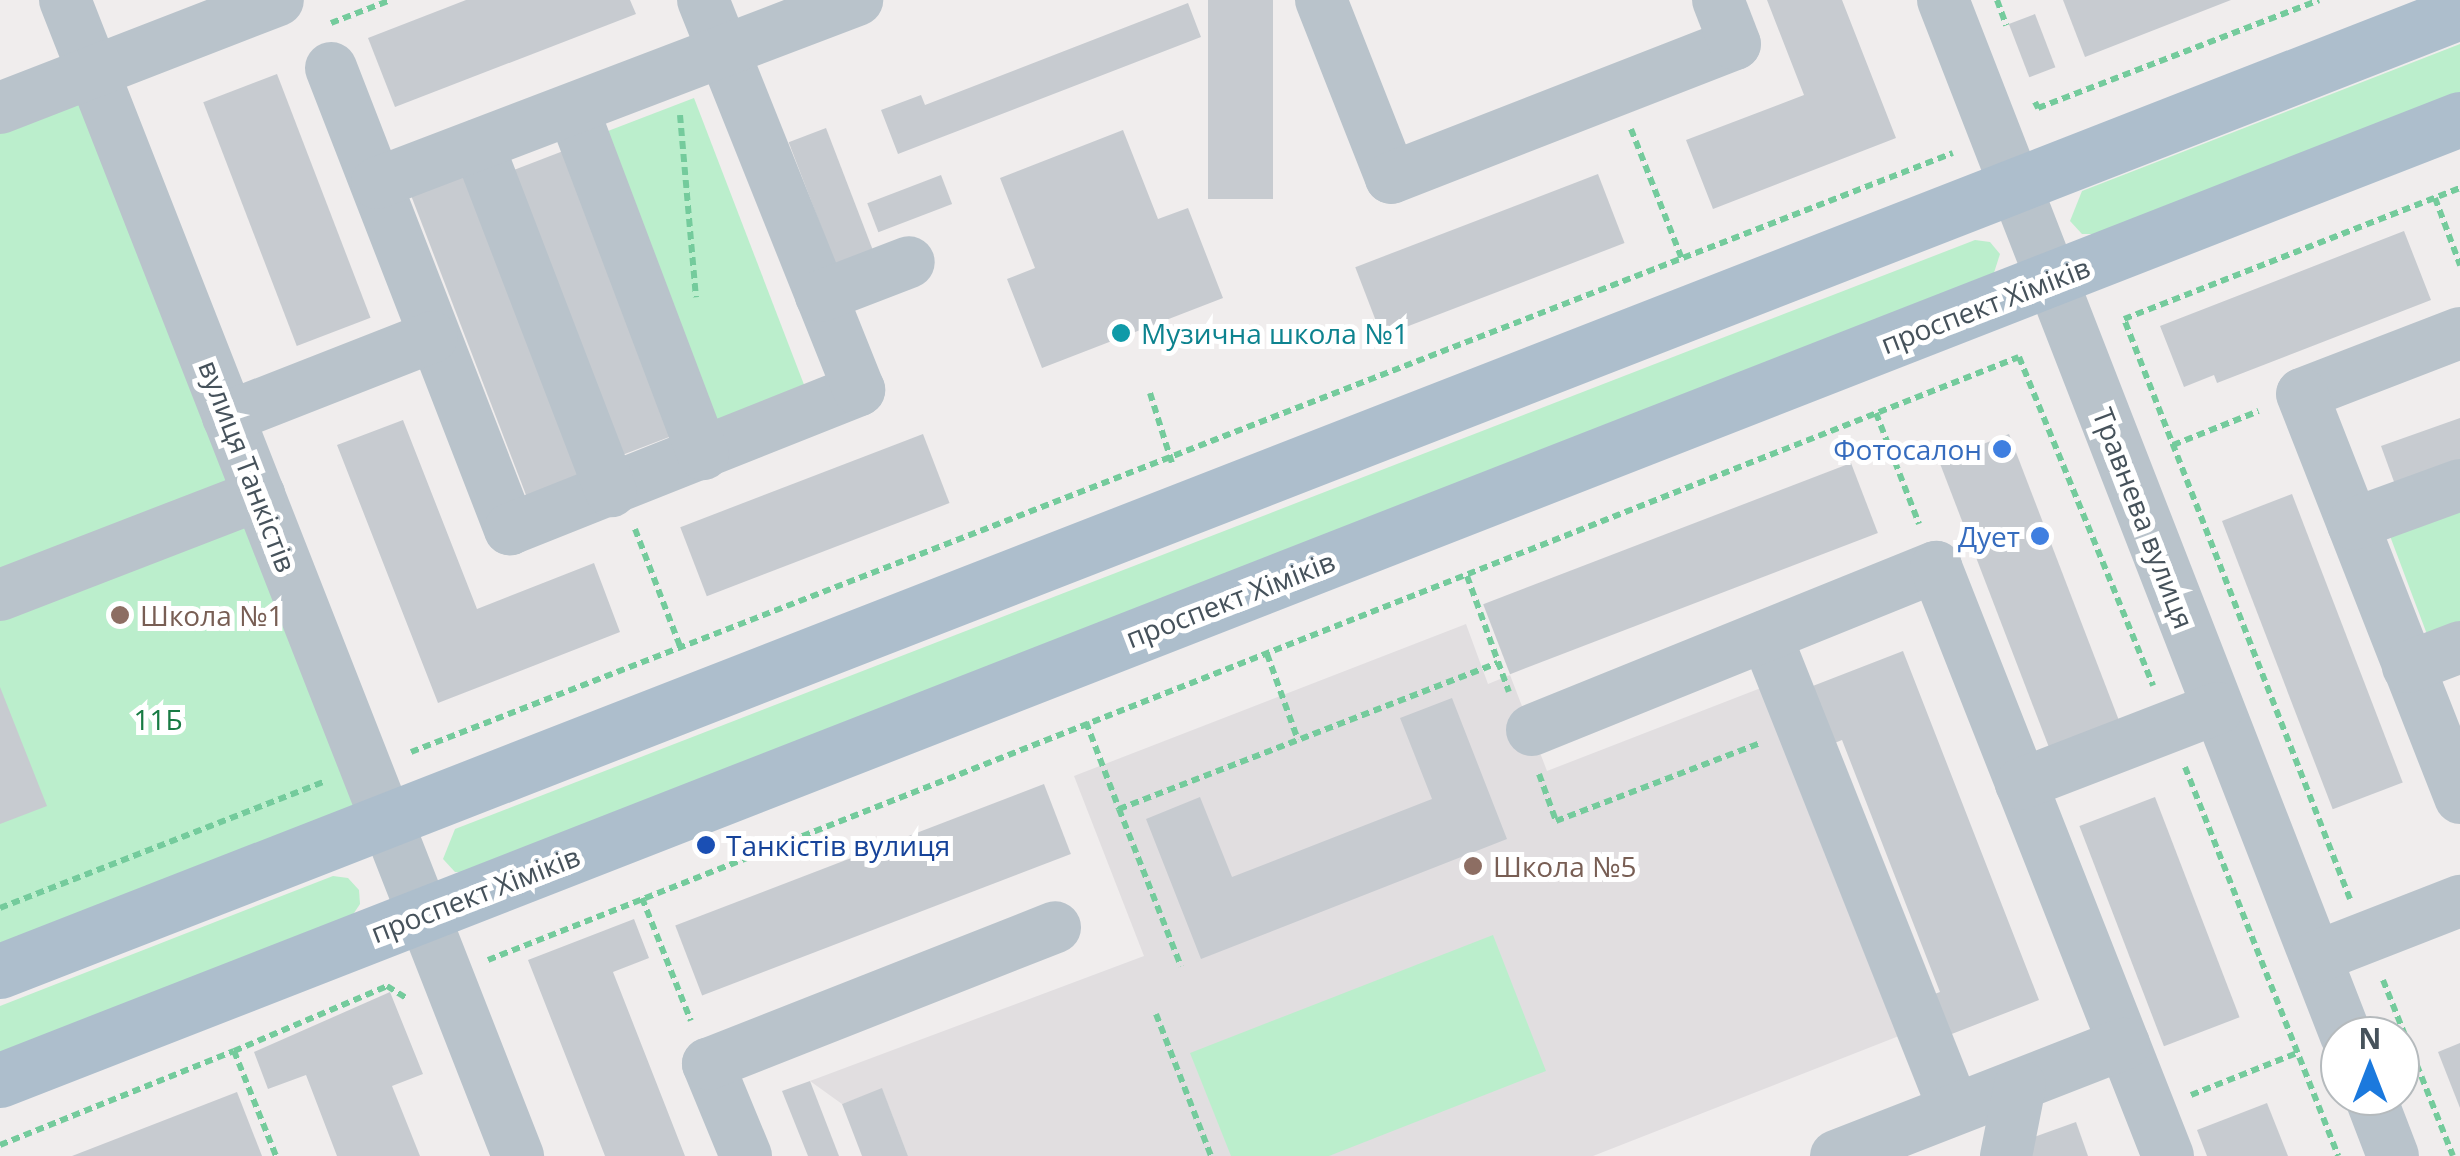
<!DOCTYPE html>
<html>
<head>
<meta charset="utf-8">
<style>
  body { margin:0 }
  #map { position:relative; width:2460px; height:1156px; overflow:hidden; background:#f0eded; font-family:"Open Sans",sans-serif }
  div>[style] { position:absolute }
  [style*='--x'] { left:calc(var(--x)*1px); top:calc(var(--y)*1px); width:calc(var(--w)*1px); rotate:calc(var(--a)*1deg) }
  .education>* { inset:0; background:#e1dee0 }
  .green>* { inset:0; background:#bec; transform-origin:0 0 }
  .building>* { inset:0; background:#c7cbd0; transform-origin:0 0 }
  .path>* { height:6px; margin-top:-3px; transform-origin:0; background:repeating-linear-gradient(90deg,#74cb9c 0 8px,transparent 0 13px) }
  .minor>* { height:52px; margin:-26px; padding:0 26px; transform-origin:26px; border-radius:26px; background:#b9c3cb }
  .major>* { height:55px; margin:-27.5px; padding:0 27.5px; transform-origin:27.5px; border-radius:27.5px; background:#adbecc }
  .dots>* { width:28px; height:28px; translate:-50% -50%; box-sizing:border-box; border:5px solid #fff; border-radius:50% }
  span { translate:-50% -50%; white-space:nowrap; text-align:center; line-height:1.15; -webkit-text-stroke:10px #fff; paint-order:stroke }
  .street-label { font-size:28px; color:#46525b }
  .culture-label { font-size:28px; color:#0d838f }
  .left { translate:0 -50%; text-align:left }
  .shop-label { font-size:28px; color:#366cbe }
  .right { translate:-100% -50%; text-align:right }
  .education-label { font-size:28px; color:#785e54 }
  .park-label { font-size:28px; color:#187b44 }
  .transit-label { font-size:28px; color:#164399 }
  .north { position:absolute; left:2320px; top:1016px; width:100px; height:100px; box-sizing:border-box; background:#fff; border:2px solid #b5babd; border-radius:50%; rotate:0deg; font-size:28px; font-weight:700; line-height:40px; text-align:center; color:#46525b }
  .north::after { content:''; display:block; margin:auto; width:35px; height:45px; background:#1b79dd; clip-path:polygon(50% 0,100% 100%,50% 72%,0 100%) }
</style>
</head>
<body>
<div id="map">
  <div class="education">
    <div style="clip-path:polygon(1466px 624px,1488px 684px,1510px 675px,1547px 771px,1766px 686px,1904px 1034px,1593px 1156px,908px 1156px,882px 1089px,842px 1104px,810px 1081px,1144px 956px,1074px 776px)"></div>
  </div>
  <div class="green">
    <div style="clip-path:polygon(2460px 44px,2460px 93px,2099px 234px,2082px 234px,2070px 221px,2082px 191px)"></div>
    <div style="clip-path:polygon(81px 91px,364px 808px,0 950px,0 123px)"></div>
    <div style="left:694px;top:98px;width:313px;height:104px;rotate:69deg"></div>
    <div style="clip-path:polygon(1975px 240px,1990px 242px,2000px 254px,1991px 282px,472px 872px,455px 872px,443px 859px,455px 829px)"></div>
    <div style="clip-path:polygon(2460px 500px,2460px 625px,2428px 637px,2387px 528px)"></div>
    <div style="clip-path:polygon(333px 876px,348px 878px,359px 890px,360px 904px,350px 919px,0 1054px,0 1006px)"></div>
    <div style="clip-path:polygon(1493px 935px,1546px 1071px,1329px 1156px,1231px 1156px,1190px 1053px)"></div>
  </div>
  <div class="building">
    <div style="clip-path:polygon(466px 0,630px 0,636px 14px,395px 107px,368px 38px)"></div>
    <div style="left:1208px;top:0;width:65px;height:199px"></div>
    <div style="clip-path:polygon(1767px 0,1842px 0,1896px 138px,1713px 209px,1686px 140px,1804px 95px)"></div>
    <div style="clip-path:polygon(2063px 0,2231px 0,2085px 57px)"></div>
    <div style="clip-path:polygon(1188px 3px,1201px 37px,898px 154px,881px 110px,921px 95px,925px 105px)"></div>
    <div style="left:2035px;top:14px;width:57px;height:28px;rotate:69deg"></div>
    <div style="left:277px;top:74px;width:261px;height:79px;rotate:69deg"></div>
    <div style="left:826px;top:128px;width:141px;height:40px;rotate:69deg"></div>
    <div style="clip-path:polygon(1123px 130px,1158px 219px,1188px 208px,1223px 298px,1042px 368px,1007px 279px,1035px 268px,1000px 178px)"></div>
    <div style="left:571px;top:148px;width:305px;height:72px;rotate:69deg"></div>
    <div style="left:472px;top:170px;width:323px;height:66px;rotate:69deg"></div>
    <div style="left:1598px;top:174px;width:74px;height:260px;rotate:69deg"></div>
    <div style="left:941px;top:175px;width:31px;height:79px;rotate:69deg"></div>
    <div style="clip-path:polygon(2404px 231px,2431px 300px,2217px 383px,2214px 375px,2184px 387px,2160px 326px)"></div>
    <div style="clip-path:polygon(2460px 418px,2460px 468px,2397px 490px,2381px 446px)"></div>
    <div style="clip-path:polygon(403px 420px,477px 609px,594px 563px,620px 632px,438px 703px,337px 445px)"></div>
    <div style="left:923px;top:434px;width:74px;height:260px;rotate:69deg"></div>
    <div style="left:2009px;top:434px;width:309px;height:75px;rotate:69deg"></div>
    <div style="left:1851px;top:463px;width:75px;height:394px;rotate:69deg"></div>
    <div style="left:2292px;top:494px;width:309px;height:75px;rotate:69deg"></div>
    <div style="clip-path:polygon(1903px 651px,2039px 1000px,1944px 1037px,1929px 996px,1940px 992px,1842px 740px,1827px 746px,1805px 689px)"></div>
    <div style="clip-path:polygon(0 687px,47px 806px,0 824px)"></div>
    <div style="clip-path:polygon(1452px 698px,1507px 839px,1201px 959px,1146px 819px,1200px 797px,1232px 877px,1432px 799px,1400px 718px)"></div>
    <div style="left:1044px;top:784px;width:75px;height:395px;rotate:69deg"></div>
    <div style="left:2155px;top:797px;width:236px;height:81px;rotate:69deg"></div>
    <div style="clip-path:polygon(634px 919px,649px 958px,613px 972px,685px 1156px,605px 1156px,528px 960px)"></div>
    <div style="clip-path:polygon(390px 992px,423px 1074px,392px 1086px,420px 1156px,337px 1156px,306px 1075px,268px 1089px,254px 1052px)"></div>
    <div style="clip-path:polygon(2460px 1043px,2460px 1108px,2438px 1052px)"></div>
    <div style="clip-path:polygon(810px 1081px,839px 1156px,808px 1156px,782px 1091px)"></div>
    <div style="clip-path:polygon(882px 1088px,908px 1156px,862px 1156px,842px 1104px)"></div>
    <div style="clip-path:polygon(237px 1092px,262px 1156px,72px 1156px)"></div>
    <div style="clip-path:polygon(2267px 1103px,2288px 1156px,2207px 1156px,2197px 1130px)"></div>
    <div style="clip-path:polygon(2076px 1122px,2088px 1156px,2022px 1156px,2017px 1143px)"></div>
  </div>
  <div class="path">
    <div style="--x:1997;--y:0;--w:27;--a:70"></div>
    <div style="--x:331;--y:23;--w:64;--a:-21"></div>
    <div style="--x:2035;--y:102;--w:7;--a:63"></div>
    <div style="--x:2038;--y:108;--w:301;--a:-21"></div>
    <div style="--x:680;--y:115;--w:183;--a:85"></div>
    <div style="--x:1631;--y:129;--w:140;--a:68.6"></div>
    <div style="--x:2435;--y:198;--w:72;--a:69.5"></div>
    <div style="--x:1150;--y:393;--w:73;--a:72.6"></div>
    <div style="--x:1876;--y:413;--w:119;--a:68.8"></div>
    <div style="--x:2173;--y:445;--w:92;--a:-21.6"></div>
    <div style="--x:635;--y:529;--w:129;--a:69"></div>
    <div style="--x:1467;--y:576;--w:123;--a:70.1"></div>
    <div style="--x:1267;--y:654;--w:91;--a:70.2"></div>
    <div style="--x:1086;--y:722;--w:93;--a:69.2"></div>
    <div style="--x:1119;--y:809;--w:406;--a:-21.1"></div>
    <div style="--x:411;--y:752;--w:1654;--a:-21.23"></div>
    <div style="--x:2185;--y:767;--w:418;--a:68.5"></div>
    <div style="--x:1539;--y:774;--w:50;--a:70.1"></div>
    <div style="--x:1556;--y:821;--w:218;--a:-20.9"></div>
    <div style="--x:1119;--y:809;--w:169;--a:68.5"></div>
    <div style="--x:642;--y:898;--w:132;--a:68.3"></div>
    <div style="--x:2350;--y:899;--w:622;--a:-111.29"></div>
    <div style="--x:2124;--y:319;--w:361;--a:-21.3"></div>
    <div style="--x:0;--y:908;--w:349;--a:-21.3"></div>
    <div style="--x:488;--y:960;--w:1645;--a:-21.5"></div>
    <div style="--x:2019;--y:357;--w:355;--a:67.8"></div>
    <div style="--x:2383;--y:980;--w:189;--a:68.3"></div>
    <div style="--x:1156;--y:1014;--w:152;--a:68.8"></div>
    <div style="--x:234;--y:1051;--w:166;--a:-23"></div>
    <div style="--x:387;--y:986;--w:25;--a:32"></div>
    <div style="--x:2191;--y:1095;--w:114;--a:-21.6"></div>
    <div style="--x:0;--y:1145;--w:252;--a:-21.9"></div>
    <div style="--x:234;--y:1051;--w:113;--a:68.2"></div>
  </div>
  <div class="minor">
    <div style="--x:65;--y:0;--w:1242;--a:68.6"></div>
    <div style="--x:1321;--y:0;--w:191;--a:68.5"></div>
    <div style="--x:1391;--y:178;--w:369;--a:-21.3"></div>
    <div style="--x:1735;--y:44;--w:47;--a:-111.1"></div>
    <div style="--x:1943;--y:0;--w:1112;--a:68.74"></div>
    <div style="--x:331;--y:68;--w:495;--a:68.8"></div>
    <div style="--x:510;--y:529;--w:376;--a:-21.7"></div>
    <div style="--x:859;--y:390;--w:420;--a:-111.8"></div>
    <div style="--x:0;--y:108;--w:298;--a:-21.2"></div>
    <div style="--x:573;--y:110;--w:368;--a:69.3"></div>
    <div style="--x:478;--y:145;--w:371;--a:69"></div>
    <div style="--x:377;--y:183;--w:514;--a:-20.87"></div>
    <div style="--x:821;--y:296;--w:94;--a:-21.1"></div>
    <div style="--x:2460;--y:333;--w:169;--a:158.9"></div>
    <div style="--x:2302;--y:394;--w:434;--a:68.6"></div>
    <div style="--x:228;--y:417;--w:219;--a:-21.4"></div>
    <div style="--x:2353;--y:524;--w:114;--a:-20"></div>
    <div style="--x:0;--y:595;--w:278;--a:-21.1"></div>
    <div style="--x:1766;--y:636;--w:509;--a:68.32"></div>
    <div style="--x:2408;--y:667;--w:56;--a:-21"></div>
    <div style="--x:1532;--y:730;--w:436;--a:-22"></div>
    <div style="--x:1936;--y:567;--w:633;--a:68.5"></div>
    <div style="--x:2021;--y:784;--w:211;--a:-21.1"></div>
    <div style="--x:2316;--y:957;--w:155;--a:-21.3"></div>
    <div style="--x:2370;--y:1096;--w:64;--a:69"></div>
    <div style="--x:746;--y:1156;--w:100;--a:-112.4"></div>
    <div style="--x:708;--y:1064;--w:373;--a:-21.5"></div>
    <div style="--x:1836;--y:1156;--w:309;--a:-21.3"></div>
    <div style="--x:2006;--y:1156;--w:72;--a:-78.8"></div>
  </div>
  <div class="major">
    <div style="--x:0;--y:971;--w:2640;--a:-21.3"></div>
    <div style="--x:0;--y:1080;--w:2641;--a:-21.34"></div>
  </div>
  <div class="dots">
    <div style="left:1121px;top:333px;background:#0f9aa8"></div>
    <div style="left:2002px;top:449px;background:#3f7fe0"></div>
    <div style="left:2040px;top:536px;background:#3f7fe0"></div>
    <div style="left:120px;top:615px;background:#8d6e63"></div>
    <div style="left:706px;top:845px;background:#1a4fb4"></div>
    <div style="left:1473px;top:866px;background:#8d6e63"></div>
  </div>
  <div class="street-label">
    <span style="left:1985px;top:305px;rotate:-21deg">проспект Хіміків</span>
    <span style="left:248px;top:466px;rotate:69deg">вулиця Танкістів</span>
    <span style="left:2144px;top:518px;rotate:69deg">Травнева вулиця</span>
    <span style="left:1230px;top:599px;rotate:-21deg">проспект Хіміків</span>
    <span style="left:475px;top:894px;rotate:-21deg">проспект Хіміків</span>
  </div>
  <div class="culture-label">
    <span class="left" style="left:1141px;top:333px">Музична школа №1</span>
  </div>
  <div class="shop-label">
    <span class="right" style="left:1982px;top:449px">Фотосалон</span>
    <span class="right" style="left:2020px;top:536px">Дует</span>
  </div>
  <div class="education-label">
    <span class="left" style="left:140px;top:615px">Школа №1</span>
    <span class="left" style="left:1493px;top:866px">Школа №5</span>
  </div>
  <div class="park-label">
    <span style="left:158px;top:719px">11Б</span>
  </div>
  <div class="transit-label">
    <span class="left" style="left:726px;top:845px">Танкістів вулиця</span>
  </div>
  <div class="north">N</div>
</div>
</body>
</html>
